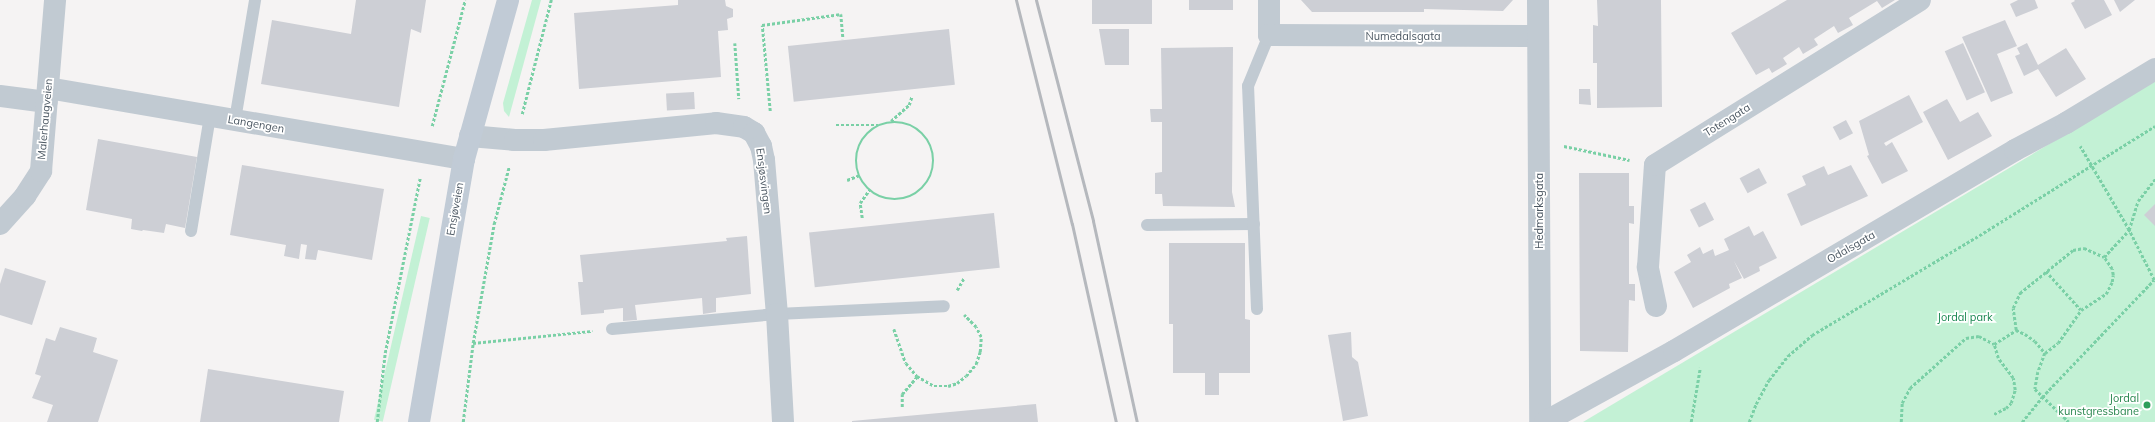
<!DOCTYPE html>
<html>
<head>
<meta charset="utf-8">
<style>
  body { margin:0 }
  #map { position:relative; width:2155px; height:422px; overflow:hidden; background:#f5f3f3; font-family:Mulish,sans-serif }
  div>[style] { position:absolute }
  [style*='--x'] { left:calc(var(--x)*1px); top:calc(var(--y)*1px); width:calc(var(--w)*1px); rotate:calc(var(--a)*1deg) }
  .green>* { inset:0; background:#c3f1d5; transform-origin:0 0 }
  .building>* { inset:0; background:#cdcfd5; transform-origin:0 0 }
  .path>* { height:2.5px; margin-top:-1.25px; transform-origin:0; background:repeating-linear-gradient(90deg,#7ad0a6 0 3px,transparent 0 5px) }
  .path>.ring { margin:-1.25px; padding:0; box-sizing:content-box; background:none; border:2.5px solid #7ad0a6; border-radius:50% }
  .service>* { height:12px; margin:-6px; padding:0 6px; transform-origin:6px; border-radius:6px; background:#c1cad2 }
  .minor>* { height:22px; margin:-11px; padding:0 11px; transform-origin:11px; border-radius:11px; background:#c1cad2 }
  .secondary>* { height:22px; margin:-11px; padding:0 11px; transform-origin:11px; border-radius:11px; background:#c1cbd6 }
  .rail>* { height:3px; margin:-1.5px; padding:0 1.5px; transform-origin:1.5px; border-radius:1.5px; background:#b5b8bd }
  .dots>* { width:11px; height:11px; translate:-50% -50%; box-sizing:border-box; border:2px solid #fff; border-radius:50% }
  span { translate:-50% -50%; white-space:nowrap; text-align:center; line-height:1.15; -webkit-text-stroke:3.5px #fff; paint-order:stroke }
  .street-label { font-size:11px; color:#4a5661 }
  .park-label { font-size:11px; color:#17864f }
  .leisure-label { font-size:11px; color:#27864d }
  .right { translate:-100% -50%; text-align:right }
</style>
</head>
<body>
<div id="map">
  <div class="green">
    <div style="clip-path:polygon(532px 0,541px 0,509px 117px,504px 111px,503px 103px)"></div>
    <div style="clip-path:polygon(2155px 81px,2155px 422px,1583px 422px)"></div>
    <div style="left:421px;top:216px;width:9px;height:209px;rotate:13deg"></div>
  </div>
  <div class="building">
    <div style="clip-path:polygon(356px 0,426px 0,421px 33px,411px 29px,399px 107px,261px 84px,272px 20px,351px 34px)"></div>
    <div style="clip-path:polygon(678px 0,725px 0,726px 6px,733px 9px,733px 17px,727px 19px,728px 30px,718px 31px,721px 77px,579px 89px,574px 13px,678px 5px)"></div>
    <div style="left:1092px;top:0;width:60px;height:24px"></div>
    <div style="left:1189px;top:0;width:44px;height:10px"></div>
    <div style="clip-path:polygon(1301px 0,1513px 0,1503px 11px,1424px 9px,1424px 12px,1312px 12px)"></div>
    <div style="clip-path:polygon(1597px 0,1661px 0,1662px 107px,1597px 108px,1597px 63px,1593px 63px,1593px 25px,1598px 26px)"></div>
    <div style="clip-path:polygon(1787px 0,1895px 0,1882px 8px,1877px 1px,1849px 18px,1853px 25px,1838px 33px,1834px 26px,1814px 39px,1818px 45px,1803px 54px,1799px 47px,1783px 58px,1787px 64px,1772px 73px,1769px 68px,1756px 75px,1731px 33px)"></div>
    <div style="clip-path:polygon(2018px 0,2035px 0,2038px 8px,2016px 17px,2010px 4px)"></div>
    <div style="clip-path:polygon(2074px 0,2104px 0,2112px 15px,2085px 29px,2071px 3px,2075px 1px)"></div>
    <div style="clip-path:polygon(2114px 0,2135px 0,2120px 12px)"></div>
    <div style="clip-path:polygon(2005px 20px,2017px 46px,1997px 54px,2013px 93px,1991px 102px,1962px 37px)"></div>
    <div style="left:949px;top:29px;width:56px;height:162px;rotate:84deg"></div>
    <div style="clip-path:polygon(1099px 29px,1129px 29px,1129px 65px,1105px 65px)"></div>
    <div style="left:1963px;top:43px;width:54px;height:20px;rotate:66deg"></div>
    <div style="clip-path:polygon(2027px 43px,2038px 65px,2066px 48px,2086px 79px,2056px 97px,2038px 69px,2024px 76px,2015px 56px,2020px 54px,2017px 48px)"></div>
    <div style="clip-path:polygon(1233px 47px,1232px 192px,1235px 207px,1163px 206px,1162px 194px,1155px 194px,1155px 173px,1162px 172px,1162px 122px,1151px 122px,1150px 109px,1162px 109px,1161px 48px)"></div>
    <div style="clip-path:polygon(1579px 89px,1590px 89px,1591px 105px,1579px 104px)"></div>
    <div style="left:694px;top:92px;width:17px;height:28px;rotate:87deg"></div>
    <div style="clip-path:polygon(1909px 95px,1923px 122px,1884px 143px,1886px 146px,1892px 142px,1908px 171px,1882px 184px,1867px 156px,1869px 155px,1859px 121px)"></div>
    <div style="clip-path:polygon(1947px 99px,1960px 122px,1978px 112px,1992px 136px,1948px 160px,1923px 112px)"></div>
    <div style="left:1846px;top:120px;width:15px;height:15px;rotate:62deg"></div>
    <div style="clip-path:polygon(98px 139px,197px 157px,185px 228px,166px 224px,164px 233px,143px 230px,142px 231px,131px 229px,132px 219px,86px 210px)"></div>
    <div style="clip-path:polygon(242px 165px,384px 189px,372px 260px,318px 250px,316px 260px,305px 259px,307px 245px,301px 244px,299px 259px,284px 256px,286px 245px,230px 235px)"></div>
    <div style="clip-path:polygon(1851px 165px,1868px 196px,1801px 226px,1787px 194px,1806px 185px,1802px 176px,1824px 166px,1828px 175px)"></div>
    <div style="left:1759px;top:168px;width:17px;height:22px;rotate:62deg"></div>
    <div style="clip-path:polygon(1579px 173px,1629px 173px,1629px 206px,1634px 206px,1634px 224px,1629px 223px,1629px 284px,1635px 284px,1635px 301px,1629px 300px,1628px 352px,1580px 351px)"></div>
    <div style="left:1705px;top:202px;width:20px;height:17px;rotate:63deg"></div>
    <div style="clip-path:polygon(2155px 204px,2155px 226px,2144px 215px)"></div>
    <div style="left:994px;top:213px;width:55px;height:186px;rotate:84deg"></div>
    <div style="clip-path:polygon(1749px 226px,1754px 236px,1763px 231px,1777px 258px,1759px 267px,1760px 271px,1744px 279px,1734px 261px,1742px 278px,1729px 284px,1730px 288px,1693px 308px,1674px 272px,1691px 262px,1687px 255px,1700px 247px,1703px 254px,1713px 249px,1715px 256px,1729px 250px,1724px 239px)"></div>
    <div style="clip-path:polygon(747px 236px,751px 294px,716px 298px,716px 312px,703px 314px,702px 298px,635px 305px,637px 320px,623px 321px,623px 308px,604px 310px,604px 313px,581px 315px,578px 282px,583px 282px,580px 255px,727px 241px,726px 238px)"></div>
    <div style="clip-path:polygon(1169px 243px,1245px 243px,1245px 319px,1250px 320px,1250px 373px,1219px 373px,1219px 395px,1205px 395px,1205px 373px,1173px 373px,1173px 324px,1169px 324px)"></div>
    <div style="clip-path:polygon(5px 268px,46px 281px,32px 325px,0 315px,0 284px)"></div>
    <div style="clip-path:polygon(60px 327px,97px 338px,93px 352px,118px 360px,98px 422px,47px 422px,53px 405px,32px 398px,41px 376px,35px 374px,46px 338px,55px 341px)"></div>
    <div style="clip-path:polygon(1351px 332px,1352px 357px,1358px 362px,1368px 416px,1343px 421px,1328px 335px)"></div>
    <div style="clip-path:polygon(208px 369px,344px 391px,339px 422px,200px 422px)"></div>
    <div style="clip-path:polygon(1036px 404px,1038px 422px,852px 422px,852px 421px)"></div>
  </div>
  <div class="path">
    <div style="--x:735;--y:43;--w:56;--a:85.9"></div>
    <div style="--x:770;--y:111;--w:86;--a:-95.3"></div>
    <div style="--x:762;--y:25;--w:80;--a:-7.9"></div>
    <div style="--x:841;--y:14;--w:25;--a:85"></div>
    <div style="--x:522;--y:114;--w:118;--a:-75.7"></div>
    <div style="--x:891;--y:121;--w:24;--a:-42"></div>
    <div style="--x:909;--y:105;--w:9;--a:-72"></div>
    <div class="ring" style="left:856px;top:122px;width:75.5px;height:75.5px"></div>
    <div style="--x:836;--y:125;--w:42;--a:0"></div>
    <div style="--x:432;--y:126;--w:130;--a:-75.3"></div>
    <div style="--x:1564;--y:146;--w:67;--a:12"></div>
    <div style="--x:847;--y:180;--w:14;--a:-21"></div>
    <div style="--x:862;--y:218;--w:15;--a:-98"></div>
    <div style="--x:860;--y:203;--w:16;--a:-55"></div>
    <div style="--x:2046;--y:271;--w:52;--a:48.1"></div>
    <div style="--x:957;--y:290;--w:14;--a:-60"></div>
    <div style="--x:894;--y:329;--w:36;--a:71"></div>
    <div style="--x:906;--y:363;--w:17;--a:50"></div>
    <div style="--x:917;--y:376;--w:20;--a:30"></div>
    <div style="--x:934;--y:386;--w:14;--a:0"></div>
    <div style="--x:948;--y:386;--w:9;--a:-18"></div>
    <div style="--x:957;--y:383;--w:11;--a:-38"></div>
    <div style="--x:966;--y:376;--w:16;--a:-50"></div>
    <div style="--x:976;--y:364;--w:13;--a:-72"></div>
    <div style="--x:980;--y:352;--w:15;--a:-86"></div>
    <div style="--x:981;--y:337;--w:11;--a:-117"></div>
    <div style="--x:976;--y:327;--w:17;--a:-135"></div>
    <div style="--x:2016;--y:330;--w:22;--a:-98"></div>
    <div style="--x:2013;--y:308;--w:17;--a:-65"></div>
    <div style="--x:2020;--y:293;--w:68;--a:-39.1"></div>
    <div style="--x:2073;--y:250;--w:11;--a:-10"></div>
    <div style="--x:2084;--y:248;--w:22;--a:24"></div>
    <div style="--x:2104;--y:257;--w:37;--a:-47"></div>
    <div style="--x:2129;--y:230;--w:97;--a:-120.3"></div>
    <div style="--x:473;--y:343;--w:120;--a:-5.8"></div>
    <div style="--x:2045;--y:353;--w:16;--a:-38"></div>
    <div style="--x:2058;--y:343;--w:40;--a:-55.1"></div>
    <div style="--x:2081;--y:310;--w:30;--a:-33"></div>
    <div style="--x:2106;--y:294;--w:13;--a:-63"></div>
    <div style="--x:2112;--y:282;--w:7;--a:-82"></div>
    <div style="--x:2113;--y:275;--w:6;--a:-99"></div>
    <div style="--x:2112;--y:269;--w:14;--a:-124"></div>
    <div style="--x:902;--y:407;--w:13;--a:-90"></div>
    <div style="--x:902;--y:394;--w:23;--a:-49"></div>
    <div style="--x:1994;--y:414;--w:13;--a:-27"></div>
    <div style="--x:2006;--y:408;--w:7;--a:-45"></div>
    <div style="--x:2011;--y:403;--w:14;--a:-73"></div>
    <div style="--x:2015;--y:390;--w:12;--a:-99"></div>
    <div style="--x:2013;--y:378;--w:25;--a:-127"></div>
    <div style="--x:1998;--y:358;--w:15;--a:-106"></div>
    <div style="--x:377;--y:422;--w:69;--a:-83.4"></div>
    <div style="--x:385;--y:353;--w:178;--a:-78.7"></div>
    <div style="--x:463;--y:422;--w:80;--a:-82.8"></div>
    <div style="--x:473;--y:343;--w:121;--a:-80"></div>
    <div style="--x:494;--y:224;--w:59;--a:-75.3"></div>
    <div style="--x:1691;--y:422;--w:55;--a:-80.5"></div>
    <div style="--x:1749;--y:422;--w:19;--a:-69"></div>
    <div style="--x:1756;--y:404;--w:27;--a:-62"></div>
    <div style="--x:1769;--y:380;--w:31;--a:-52"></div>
    <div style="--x:1788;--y:356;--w:32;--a:-41"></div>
    <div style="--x:1812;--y:335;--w:190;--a:-30.8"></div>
    <div style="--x:1975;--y:238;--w:212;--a:-31.9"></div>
    <div style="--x:1901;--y:422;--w:19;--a:-87"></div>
    <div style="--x:1902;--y:403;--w:17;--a:-62"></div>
    <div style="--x:1910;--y:388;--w:75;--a:-41.8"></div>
    <div style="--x:1966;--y:338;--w:13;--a:-9"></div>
    <div style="--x:1979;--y:336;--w:17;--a:28"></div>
    <div style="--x:1994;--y:344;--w:26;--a:-32"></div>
    <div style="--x:2016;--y:330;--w:10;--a:24"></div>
    <div style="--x:2025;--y:334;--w:12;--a:35"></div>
    <div style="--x:2035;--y:341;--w:16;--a:50"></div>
    <div style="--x:2045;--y:353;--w:20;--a:110"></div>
    <div style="--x:2038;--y:372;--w:17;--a:100"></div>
    <div style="--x:2035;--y:389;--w:47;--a:44.1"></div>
    <div style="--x:2022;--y:422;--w:32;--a:-51"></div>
    <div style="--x:2042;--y:397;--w:162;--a:-46.3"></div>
    <div style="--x:2154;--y:280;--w:56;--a:-116.6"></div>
    <div style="--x:2129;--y:230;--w:30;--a:-73"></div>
    <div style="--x:2138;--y:201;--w:28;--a:-52"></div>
  </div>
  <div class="service">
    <div style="--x:235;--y:120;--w:122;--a:-80.5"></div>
    <div style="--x:1147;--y:225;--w:107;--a:-0.5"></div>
    <div style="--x:191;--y:231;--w:117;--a:-80.6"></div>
    <div style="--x:1257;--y:309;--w:223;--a:-92.3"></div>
    <div style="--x:1248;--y:86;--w:55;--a:-67.6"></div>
    <div style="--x:612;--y:329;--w:166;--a:-5.2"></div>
    <div style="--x:777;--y:314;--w:167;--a:-2.7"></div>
  </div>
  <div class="minor">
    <div style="--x:1269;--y:0;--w:35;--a:90"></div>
    <div style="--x:1269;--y:35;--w:269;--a:0.2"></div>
    <div style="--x:1538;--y:0;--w:422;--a:89.7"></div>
    <div style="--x:48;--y:88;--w:422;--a:9.7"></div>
    <div style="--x:0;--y:96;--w:47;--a:7.3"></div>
    <div style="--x:470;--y:136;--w:45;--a:5.1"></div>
    <div style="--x:515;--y:140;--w:29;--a:0"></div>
    <div style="--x:544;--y:140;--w:173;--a:-5.6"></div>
    <div style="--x:716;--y:123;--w:28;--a:8"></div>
    <div style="--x:744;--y:127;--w:12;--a:31"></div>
    <div style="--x:754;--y:133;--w:15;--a:62"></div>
    <div style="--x:761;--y:146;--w:14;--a:78"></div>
    <div style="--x:764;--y:160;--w:155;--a:85.2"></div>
    <div style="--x:777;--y:314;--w:108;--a:86.8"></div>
    <div style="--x:0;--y:224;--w:38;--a:-48"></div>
    <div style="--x:25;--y:196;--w:30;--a:-57"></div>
    <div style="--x:41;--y:171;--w:172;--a:-85.3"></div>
    <div style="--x:1656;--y:306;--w:40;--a:-102"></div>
    <div style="--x:1648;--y:267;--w:102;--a:-86.1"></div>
    <div style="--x:1655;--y:165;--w:312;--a:-31.9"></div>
    <div style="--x:1545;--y:422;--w:147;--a:-28.8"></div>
    <div style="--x:1674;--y:351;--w:396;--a:-30.5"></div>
    <div style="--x:2015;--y:150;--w:58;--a:-27.9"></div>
    <div style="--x:2066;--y:123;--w:104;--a:-31.2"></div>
  </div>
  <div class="secondary">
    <div style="--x:419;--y:422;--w:267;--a:-80.3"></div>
    <div style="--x:464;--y:159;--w:165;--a:-74.5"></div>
  </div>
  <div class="rail">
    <div style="--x:1016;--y:0;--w:231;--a:76"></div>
    <div style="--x:1072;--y:224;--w:203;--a:77.5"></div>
    <div style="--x:1036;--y:0;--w:228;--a:75.5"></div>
    <div style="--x:1093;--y:221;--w:206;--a:77.7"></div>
  </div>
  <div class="dots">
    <div style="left:2147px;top:405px;background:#2e9e5b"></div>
  </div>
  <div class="street-label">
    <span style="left:1403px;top:36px">Numedalsgata</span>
    <span style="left:45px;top:119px;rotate:-85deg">Malerhaugveien</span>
    <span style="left:1727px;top:120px;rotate:-32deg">Totengata</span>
    <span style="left:256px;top:124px;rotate:10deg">Langengen</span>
    <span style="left:764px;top:181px;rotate:83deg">Ensjøsvingen</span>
    <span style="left:455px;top:209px;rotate:-80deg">Ensjøveien</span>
    <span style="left:1539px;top:211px;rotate:-90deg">Hedmarksgata</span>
    <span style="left:1851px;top:247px;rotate:-30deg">Odalsgata</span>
  </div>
  <div class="park-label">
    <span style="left:1965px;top:317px">Jordal park</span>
  </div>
  <div class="leisure-label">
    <span class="right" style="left:2139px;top:405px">Jordal<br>kunstgressbane</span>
  </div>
</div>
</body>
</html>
